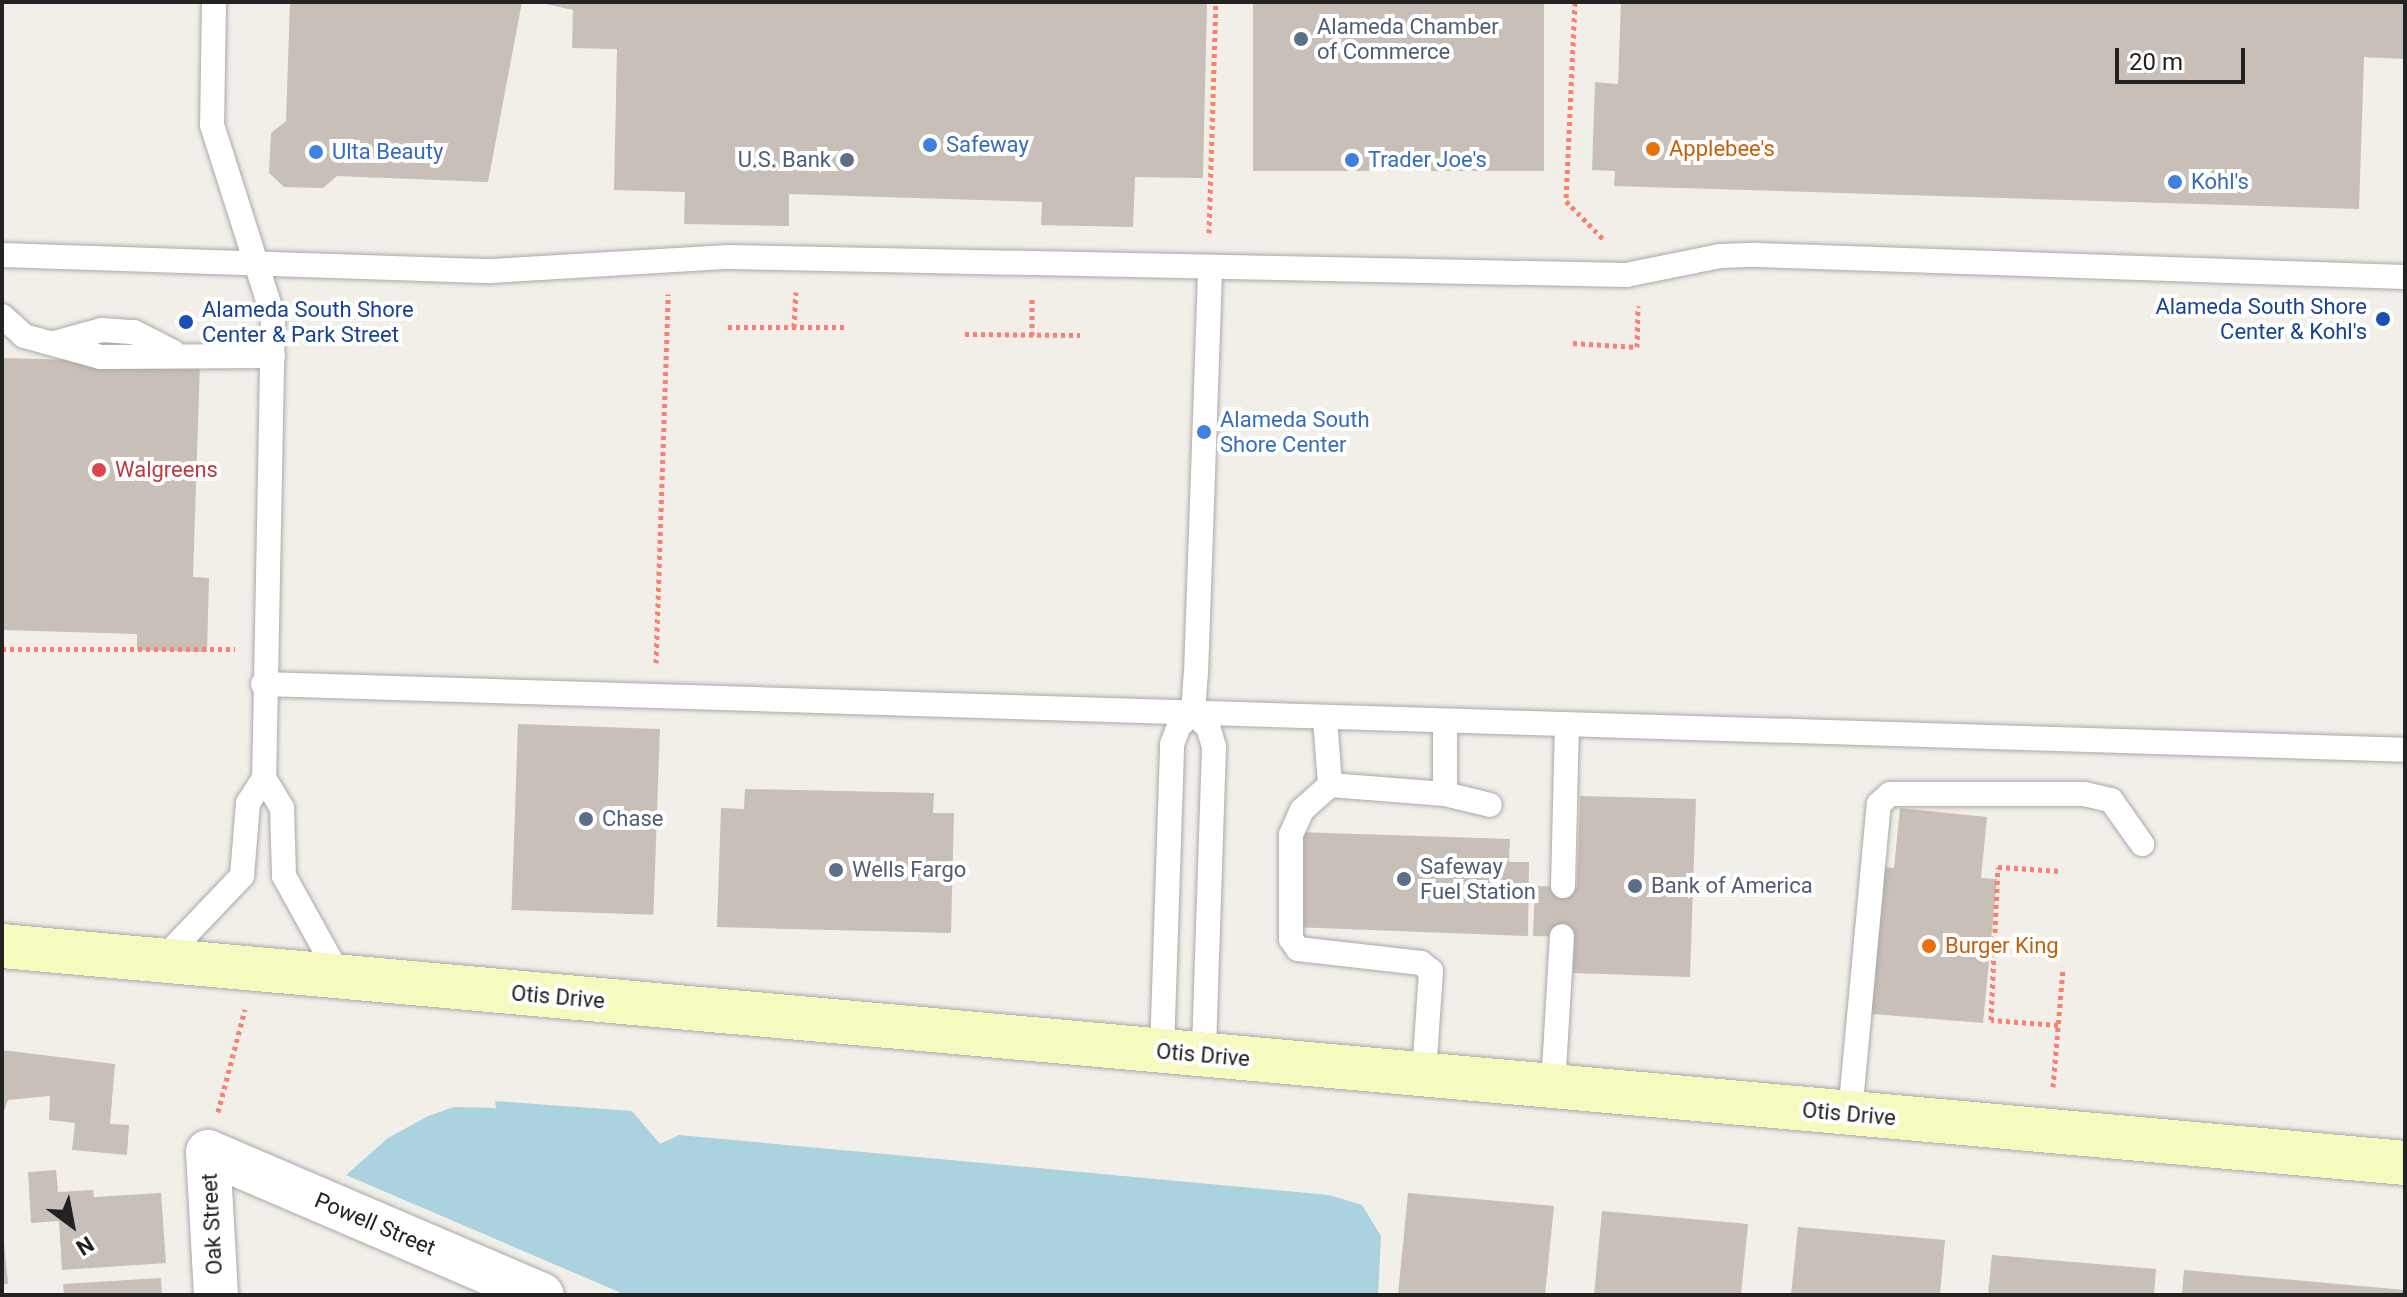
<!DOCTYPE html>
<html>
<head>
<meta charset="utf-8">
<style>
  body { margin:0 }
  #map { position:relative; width:2407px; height:1297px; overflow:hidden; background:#f2efe9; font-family:Roboto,sans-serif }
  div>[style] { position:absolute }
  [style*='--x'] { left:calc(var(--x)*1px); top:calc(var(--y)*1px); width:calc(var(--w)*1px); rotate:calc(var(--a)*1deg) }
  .water>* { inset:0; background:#aad3df }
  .building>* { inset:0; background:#c7bfb8; transform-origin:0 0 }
  .path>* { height:5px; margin-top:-2.5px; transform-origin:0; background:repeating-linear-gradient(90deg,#fa8072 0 4px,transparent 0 8px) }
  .roads { filter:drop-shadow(0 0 2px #a9a9a9) drop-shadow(0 0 2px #a9a9a9) }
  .service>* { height:24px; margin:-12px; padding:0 12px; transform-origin:12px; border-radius:12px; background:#fff }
  .minor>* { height:44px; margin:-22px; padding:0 22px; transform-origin:22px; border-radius:22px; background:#fff }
  .secondary>* { height:44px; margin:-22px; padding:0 22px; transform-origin:22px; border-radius:22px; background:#f7fabf }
  .dots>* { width:22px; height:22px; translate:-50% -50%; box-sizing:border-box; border:4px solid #fff; border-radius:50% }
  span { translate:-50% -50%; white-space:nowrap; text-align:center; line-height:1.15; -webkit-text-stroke:8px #fff; paint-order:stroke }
  .service-label { font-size:22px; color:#4e5e75 }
  .left { translate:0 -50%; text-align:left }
  .right { translate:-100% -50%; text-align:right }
  .shop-label { font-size:22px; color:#366cbe }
  .food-label { font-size:22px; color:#c56008 }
  .transit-label { font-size:22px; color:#164399 }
  .health-label { font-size:22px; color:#be3a42 }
  .street-label { font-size:22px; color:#222 }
  .frame { position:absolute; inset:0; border:4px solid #222; pointer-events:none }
  .north { position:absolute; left:32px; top:1185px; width:80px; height:80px; -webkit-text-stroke:6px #fff; paint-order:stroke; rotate:148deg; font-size:22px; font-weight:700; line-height:32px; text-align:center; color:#222 }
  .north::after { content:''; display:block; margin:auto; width:28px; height:36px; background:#222; clip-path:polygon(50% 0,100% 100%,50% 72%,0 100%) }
  .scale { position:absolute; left:2115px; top:48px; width:130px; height:36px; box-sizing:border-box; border:4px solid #222; border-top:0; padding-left:10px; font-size:24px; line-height:28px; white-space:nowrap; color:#222; -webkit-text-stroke:6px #fff; paint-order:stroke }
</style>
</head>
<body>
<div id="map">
  <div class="water">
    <div style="clip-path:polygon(495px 1101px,632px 1111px,660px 1144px,679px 1135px,1329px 1195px,1362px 1205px,1381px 1236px,1378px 1295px,626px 1295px,346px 1175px,388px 1138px,428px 1116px,454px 1107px,496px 1108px)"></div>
  </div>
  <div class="building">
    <div style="clip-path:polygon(290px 2px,522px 2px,488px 182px,337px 176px,323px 188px,284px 187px,269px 173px,271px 133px,286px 121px)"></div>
    <div style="clip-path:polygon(536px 2px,1207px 2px,1203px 178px,1135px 177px,1133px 227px,1041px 225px,1042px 202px,789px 194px,789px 226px,684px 224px,685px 192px,614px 190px,617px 49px,572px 48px,573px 10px)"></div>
    <div style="left:1253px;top:2px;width:291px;height:169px"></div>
    <div style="clip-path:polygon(1621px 2px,2405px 2px,2405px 59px,2364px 57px,2359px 209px,1614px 186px,1615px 171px,1592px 170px,1595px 82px,1618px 84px)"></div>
    <div style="clip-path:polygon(2px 358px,200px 363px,193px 577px,209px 578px,207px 652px,137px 650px,137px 634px,2px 630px)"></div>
    <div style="left:518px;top:724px;width:142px;height:186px;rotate:2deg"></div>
    <div style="clip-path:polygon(745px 789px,934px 793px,933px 813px,954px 813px,951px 933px,717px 927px,721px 808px,744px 809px)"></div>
    <div style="clip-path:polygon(1580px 796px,1696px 799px,1690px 977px,1573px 973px,1574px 937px,1533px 936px,1535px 886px,1577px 887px)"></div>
    <div style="clip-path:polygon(1900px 808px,1987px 817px,1981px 878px,1997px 879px,1983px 1023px,1861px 1013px,1875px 866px,1894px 868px)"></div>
    <div style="clip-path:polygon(1297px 832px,1510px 839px,1509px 862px,1529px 862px,1528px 936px,1293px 927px)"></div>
    <div style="clip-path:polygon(2px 1050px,115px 1064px,110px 1124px,129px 1125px,127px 1155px,72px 1150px,75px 1123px,49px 1120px,50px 1096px,8px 1100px,2px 1117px)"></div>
    <div style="clip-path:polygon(56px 1170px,58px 1192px,93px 1190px,94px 1197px,161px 1193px,166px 1263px,62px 1270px,59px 1221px,31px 1223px,28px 1172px)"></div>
    <div style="clip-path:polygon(1408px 1193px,1554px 1206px,1545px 1295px,1398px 1295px)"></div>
    <div style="clip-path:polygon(1602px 1211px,1748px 1224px,1741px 1295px,1594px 1295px)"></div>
    <div style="clip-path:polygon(2px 1221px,8px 1284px,2px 1284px)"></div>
    <div style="clip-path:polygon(1798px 1227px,1945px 1240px,1940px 1295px,1791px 1295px)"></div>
    <div style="clip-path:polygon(1992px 1255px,2156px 1269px,2154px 1295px,1988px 1295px)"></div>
    <div style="clip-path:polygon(2184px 1270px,2405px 1290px,2405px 1295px,2182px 1295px)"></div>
    <div style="clip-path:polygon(161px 1278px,162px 1295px,64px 1295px,63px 1284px)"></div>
  </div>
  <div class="path">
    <div style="--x:1575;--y:2;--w:199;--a:92.6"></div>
    <div style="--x:1566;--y:201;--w:56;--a:45.7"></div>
    <div style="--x:1209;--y:233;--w:231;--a:-88.3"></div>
    <div style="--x:728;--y:327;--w:116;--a:0"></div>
    <div style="--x:794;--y:327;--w:35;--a:-87"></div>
    <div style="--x:965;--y:334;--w:115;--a:0.5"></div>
    <div style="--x:1032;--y:335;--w:39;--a:-90"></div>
    <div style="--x:1573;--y:343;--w:64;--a:3.6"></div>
    <div style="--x:1637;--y:347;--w:41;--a:-88.6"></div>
    <div style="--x:2;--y:649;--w:233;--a:0"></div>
    <div style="--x:656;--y:663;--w:369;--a:-88.1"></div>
    <div style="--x:2058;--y:1025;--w:67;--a:-175.7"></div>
    <div style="--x:1991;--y:1020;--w:153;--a:-87.4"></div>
    <div style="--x:1998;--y:867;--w:64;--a:3.6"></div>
    <div style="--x:2053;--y:1087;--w:120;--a:-85.2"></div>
    <div style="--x:218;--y:1112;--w:106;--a:-75.3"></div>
  </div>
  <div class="roads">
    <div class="service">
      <div style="--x:214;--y:2;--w:123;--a:90.9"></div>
      <div style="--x:212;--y:125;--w:201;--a:72.3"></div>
      <div style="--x:273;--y:316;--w:462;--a:91.1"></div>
      <div style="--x:264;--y:778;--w:35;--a:59"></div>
      <div style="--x:282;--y:808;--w:68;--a:88.3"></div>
      <div style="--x:284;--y:876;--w:115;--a:61"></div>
      <div style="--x:2;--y:255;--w:489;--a:1.9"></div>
      <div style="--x:491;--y:271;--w:238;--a:-3.4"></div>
      <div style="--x:729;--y:257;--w:897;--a:1.15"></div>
      <div style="--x:1626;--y:275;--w:96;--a:-11.4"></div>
      <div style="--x:1720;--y:256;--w:37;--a:-2"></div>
      <div style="--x:1757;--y:255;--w:648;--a:1.94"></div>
      <div style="--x:2;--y:316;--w:30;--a:42"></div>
      <div style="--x:24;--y:336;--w:80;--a:15.3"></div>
      <div style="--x:101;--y:357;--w:172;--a:-0.3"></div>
      <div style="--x:54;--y:343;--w:50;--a:-15.2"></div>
      <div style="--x:102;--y:330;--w:32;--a:4"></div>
      <div style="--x:134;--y:332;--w:44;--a:27.1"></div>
      <div style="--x:263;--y:684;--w:2143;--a:1.76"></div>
      <div style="--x:1193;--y:713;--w:21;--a:43"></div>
      <div style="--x:1208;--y:727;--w:21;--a:73"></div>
      <div style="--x:1214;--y:747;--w:308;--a:91.9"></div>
      <div style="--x:1325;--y:718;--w:67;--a:85.7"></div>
      <div style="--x:1330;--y:785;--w:38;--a:138"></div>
      <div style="--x:1302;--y:810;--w:27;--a:114"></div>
      <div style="--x:1291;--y:835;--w:104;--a:90"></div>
      <div style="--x:1291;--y:939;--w:12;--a:55"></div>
      <div style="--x:1298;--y:949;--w:124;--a:6.5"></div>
      <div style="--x:1421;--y:963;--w:13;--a:39"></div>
      <div style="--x:1431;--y:971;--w:104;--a:93.9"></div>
      <div style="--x:1330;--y:785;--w:115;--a:4.5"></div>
      <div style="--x:1445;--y:794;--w:46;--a:13.7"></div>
      <div style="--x:1445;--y:794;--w:72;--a:-90"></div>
      <div style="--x:1563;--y:886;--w:160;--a:-88.6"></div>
      <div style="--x:161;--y:961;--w:117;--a:-46.4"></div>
      <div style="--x:242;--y:876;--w:73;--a:-85.3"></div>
      <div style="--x:248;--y:803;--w:30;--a:-57"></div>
      <div style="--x:1162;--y:1051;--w:307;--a:-88.1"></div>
      <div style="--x:1172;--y:744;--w:19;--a:-69"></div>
      <div style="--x:1179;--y:726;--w:19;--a:-43"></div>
      <div style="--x:1193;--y:713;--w:39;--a:-86"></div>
      <div style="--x:1196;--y:674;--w:404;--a:-88"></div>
      <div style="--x:1553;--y:1087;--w:151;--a:-86.6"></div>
      <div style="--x:1850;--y:1114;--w:311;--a:-84.7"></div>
      <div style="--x:1879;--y:804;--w:15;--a:-42"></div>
      <div style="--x:1890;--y:794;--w:194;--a:0"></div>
      <div style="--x:2084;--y:794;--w:28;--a:13"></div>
      <div style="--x:2111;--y:800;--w:54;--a:54.8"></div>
    </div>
    <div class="minor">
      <div style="--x:216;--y:1295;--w:143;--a:-93.2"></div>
      <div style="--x:208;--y:1152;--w:363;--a:23.2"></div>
    </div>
    <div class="secondary">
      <div style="--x:2;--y:946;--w:2413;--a:5.16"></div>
    </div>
  </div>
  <div class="dots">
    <div style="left:1301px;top:39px;background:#5c6f8a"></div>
    <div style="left:930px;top:145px;background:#3f7fe0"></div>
    <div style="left:1653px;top:149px;background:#e8710a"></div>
    <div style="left:316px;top:152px;background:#3f7fe0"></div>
    <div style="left:847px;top:160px;background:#5c6f8a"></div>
    <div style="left:1352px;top:160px;background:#3f7fe0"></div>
    <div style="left:2175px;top:182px;background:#3f7fe0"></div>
    <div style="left:2383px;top:319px;background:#1a4fb4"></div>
    <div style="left:186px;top:322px;background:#1a4fb4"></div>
    <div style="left:1204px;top:432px;background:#3f7fe0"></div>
    <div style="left:99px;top:470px;background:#e0444e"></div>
    <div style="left:586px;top:819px;background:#5c6f8a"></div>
    <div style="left:836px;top:870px;background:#5c6f8a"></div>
    <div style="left:1404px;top:879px;background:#5c6f8a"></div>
    <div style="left:1635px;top:886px;background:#5c6f8a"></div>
    <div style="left:1929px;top:946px;background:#e8710a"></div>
  </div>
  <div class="service-label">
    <span class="left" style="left:1317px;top:39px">Alameda Chamber<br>of Commerce</span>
    <span class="right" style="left:831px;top:160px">U.S. Bank</span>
    <span class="left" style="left:602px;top:819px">Chase</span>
    <span class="left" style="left:1420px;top:879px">Safeway<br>Fuel Station</span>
    <span class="left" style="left:852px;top:870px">Wells Fargo</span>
    <span class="left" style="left:1651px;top:886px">Bank of America</span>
  </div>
  <div class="shop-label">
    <span class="left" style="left:946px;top:145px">Safeway</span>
    <span class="left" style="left:332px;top:152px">Ulta Beauty</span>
    <span class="left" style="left:1368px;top:160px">Trader Joe's</span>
    <span class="left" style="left:2191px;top:182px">Kohl's</span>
    <span class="left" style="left:1220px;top:432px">Alameda South<br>Shore Center</span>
  </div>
  <div class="food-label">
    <span class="left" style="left:1669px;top:149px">Applebee's</span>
    <span class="left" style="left:1945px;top:946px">Burger King</span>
  </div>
  <div class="transit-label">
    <span class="right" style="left:2367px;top:319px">Alameda South Shore<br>Center &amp; Kohl's</span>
    <span class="left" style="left:202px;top:322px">Alameda South Shore<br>Center &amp; Park Street</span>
  </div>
  <div class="health-label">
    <span class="left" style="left:115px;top:470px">Walgreens</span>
  </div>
  <div class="street-label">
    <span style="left:558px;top:997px;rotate:5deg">Otis Drive</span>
    <span style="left:1203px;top:1055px;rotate:5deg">Otis Drive</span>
    <span style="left:1849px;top:1114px;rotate:5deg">Otis Drive</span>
    <span style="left:212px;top:1224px;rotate:-93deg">Oak Street</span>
    <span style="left:375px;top:1224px;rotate:23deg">Powell Street</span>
  </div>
  <div class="frame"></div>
  <div class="north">N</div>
  <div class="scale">20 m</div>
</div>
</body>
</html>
